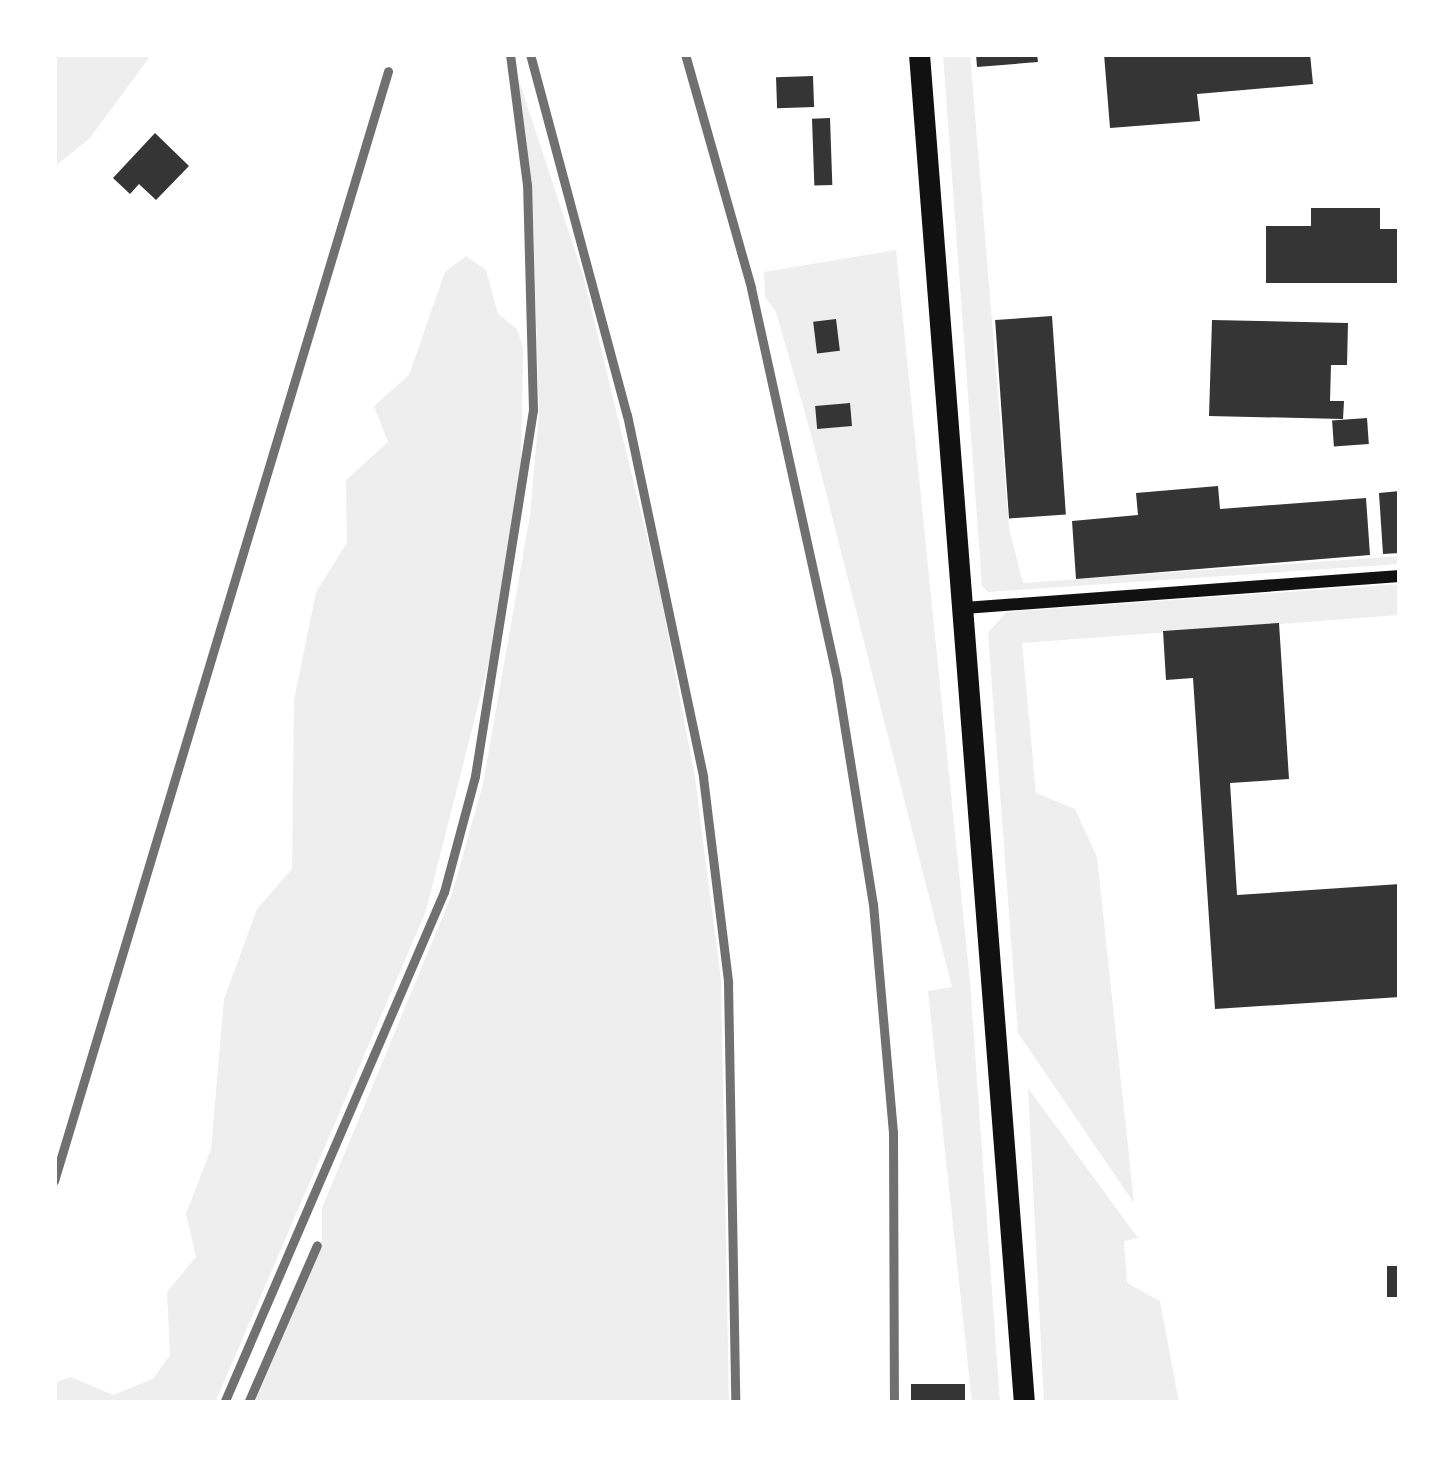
<!DOCTYPE html>
<html>
<head>
<meta charset="utf-8">
<style>
  body { margin:0 }
  #map { position:relative; width:1454px; height:1457px; overflow:hidden; background:#fff; font-family:"PT Sans Narrow",sans-serif }
  div>[style] { position:absolute }
  [style*='--x'] { left:calc(var(--x)*1px); top:calc(var(--y)*1px); width:calc(var(--w)*1px); rotate:calc(var(--a)*1deg) }
  .green>* { inset:0; background:#eee }
  .building>* { inset:0; background:#353535; transform-origin:0 0 }
  .minor>* { height:12px; margin:-6px; padding:0 6px; transform-origin:6px; border-radius:6px; background:#111 }
  .tertiary>* { height:21px; margin:-10.5px; padding:0 10.5px; transform-origin:10.5px; border-radius:10.5px; background:#111 }
  .rail>* { height:9px; margin:-4.5px; padding:0 4.5px; transform-origin:4.5px; border-radius:4.5px; background:#707070 }
  span { translate:-50% -50%; white-space:nowrap; text-align:center; line-height:1.15; -webkit-text-stroke:9px #fff; paint-order:stroke }
  .frame { position:absolute; inset:0; border:57px solid #fff; pointer-events:none }
</style>
</head>
<body>
<div id="map">
  <div class="green">
    <div style="clip-path:polygon(54px 54px,152px 54px,89px 139px,54px 167px)"></div>
    <div style="clip-path:polygon(510px 54px,583px 275px,658px 582px,695px 778px,721px 981px,729px 1403px,254px 1403px,322px 1244px,322px 1208px,452px 894px,483px 784px,530px 515px,539px 413px,532px 187px)"></div>
    <div style="clip-path:polygon(943px 54px,970px 54px,1009px 528px,1023px 583px,1400px 556px,1400px 564px,988px 592px,982px 586px)"></div>
    <div style="clip-path:polygon(896px 250px,970px 982px,1000px 1403px,972px 1403px,928px 991px,952px 987px,811px 434px,776px 312px,765px 297px,764px 272px)"></div>
    <div style="clip-path:polygon(466px 256px,486px 270px,498px 314px,517px 329px,523px 347px,521px 467px,491px 654px,426px 911px,215px 1403px,54px 1403px,54px 1383px,71px 1377px,113px 1395px,153px 1379px,170px 1355px,167px 1292px,196px 1257px,186px 1214px,211px 1149px,224px 999px,257px 909px,292px 869px,294px 700px,316px 592px,347px 543px,346px 480px,388px 442px,374px 406px,409px 375px,445px 272px)"></div>
    <div style="clip-path:polygon(1400px 584px,1400px 615px,1022px 643px,1036px 793px,1075px 809px,1097px 857px,1134px 1203px,1018px 1033px,988px 633px,1006px 612px)"></div>
    <div style="clip-path:polygon(1028px 1088px,1138px 1238px,1124px 1241px,1127px 1283px,1160px 1301px,1179px 1403px,1044px 1403px)"></div>
  </div>
  <div class="building">
    <div style="clip-path:polygon(976px 54px,1037px 54px,1038px 62px,977px 67px)"></div>
    <div style="clip-path:polygon(1104px 54px,1310px 54px,1313px 84px,1197px 94px,1200px 121px,1110px 128px)"></div>
    <div style="left:813px;top:76px;width:31px;height:37px;rotate:88deg"></div>
    <div style="left:830px;top:118px;width:67px;height:18px;rotate:88deg"></div>
    <div style="clip-path:polygon(155px 133px,189px 166px,156px 200px,139px 184px,130px 194px,113px 178px)"></div>
    <div style="clip-path:polygon(1311px 208px,1380px 208px,1380px 229px,1400px 229px,1400px 283px,1266px 283px,1266px 226px,1311px 226px)"></div>
    <div style="left:1052px;top:316px;width:199px;height:57px;rotate:86deg"></div>
    <div style="left:836px;top:319px;width:32px;height:23px;rotate:83deg"></div>
    <div style="clip-path:polygon(1212px 320px,1348px 323px,1347px 365px,1331px 365px,1330px 401px,1344px 401px,1343px 419px,1209px 416px)"></div>
    <div style="left:850px;top:403px;width:23px;height:35px;rotate:85deg"></div>
    <div style="left:1367px;top:418px;width:26px;height:35px;rotate:86deg"></div>
    <div style="clip-path:polygon(1218px 486px,1220px 509px,1366px 498px,1370px 555px,1076px 579px,1072px 521px,1138px 515px,1136px 493px)"></div>
    <div style="clip-path:polygon(1400px 491px,1400px 553px,1383px 554px,1379px 493px)"></div>
    <div style="clip-path:polygon(1279px 623px,1289px 779px,1230px 783px,1237px 895px,1400px 884px,1400px 997px,1215px 1009px,1193px 678px,1166px 680px,1163px 631px)"></div>
    <div style="left:1387px;top:1266px;width:13px;height:31px"></div>
    <div style="left:965px;top:1384px;width:19px;height:54px;rotate:90deg"></div>
  </div>
  <div class="minor">
    <div style="--x:964;--y:608;--w:437;--a:-4.2"></div>
  </div>
  <div class="tertiary">
    <div style="--x:919;--y:54;--w:1353;--a:85.55"></div>
  </div>
  <div class="rail">
    <div style="--x:530;--y:54;--w:374;--a:75"></div>
    <div style="--x:627;--y:415;--w:370;--a:78.1"></div>
    <div style="--x:703;--y:777;--w:207;--a:83"></div>
    <div style="--x:728;--y:982;--w:421;--a:89"></div>
    <div style="--x:685;--y:54;--w:243;--a:74.2"></div>
    <div style="--x:751;--y:288;--w:401;--a:77.6"></div>
    <div style="--x:837;--y:680;--w:227;--a:80.9"></div>
    <div style="--x:873;--y:904;--w:229;--a:85"></div>
    <div style="--x:893;--y:1132;--w:271;--a:89.8"></div>
    <div style="--x:54;--y:1181;--w:1159;--a:-73.25"></div>
    <div style="--x:224;--y:1403;--w:556;--a:-66.71"></div>
    <div style="--x:444;--y:892;--w:120;--a:-75"></div>
    <div style="--x:475;--y:776;--w:371;--a:-81"></div>
    <div style="--x:533;--y:410;--w:225;--a:-91.5"></div>
    <div style="--x:527;--y:185;--w:132;--a:-97.4"></div>
    <div style="--x:248;--y:1403;--w:172;--a:-66.4"></div>
  </div>
  <div class="frame"></div>
</div>
</body>
</html>
